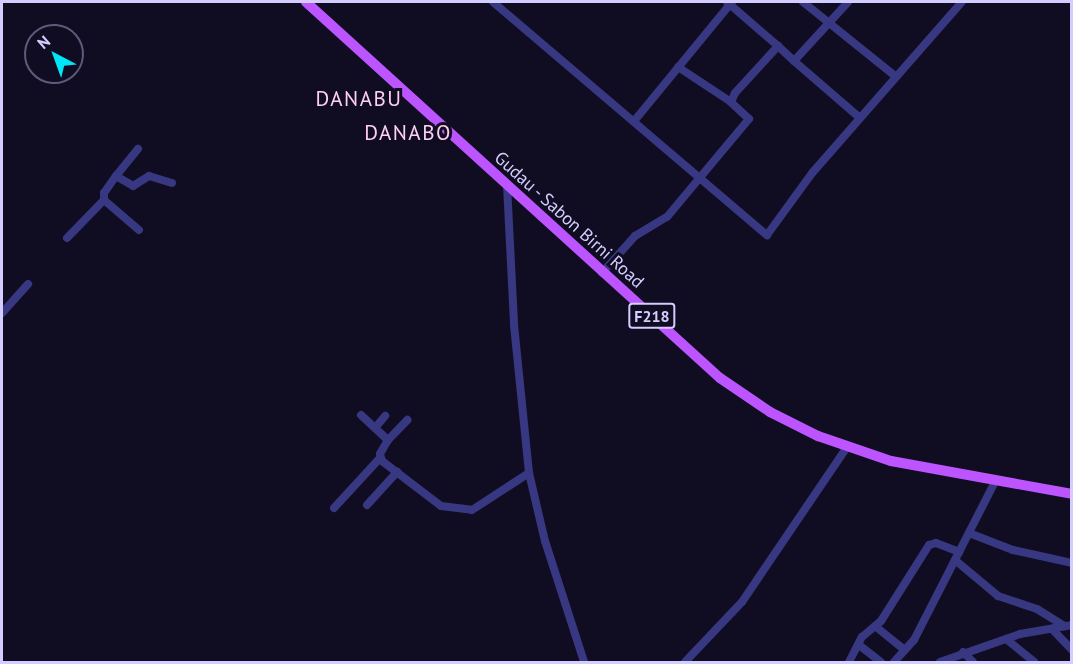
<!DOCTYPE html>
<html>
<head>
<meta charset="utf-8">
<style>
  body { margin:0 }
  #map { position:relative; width:1073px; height:664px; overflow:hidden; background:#100d22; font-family:"PT Sans",sans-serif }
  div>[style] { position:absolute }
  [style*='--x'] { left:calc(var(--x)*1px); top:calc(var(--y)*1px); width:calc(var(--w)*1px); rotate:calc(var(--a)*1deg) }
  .minor>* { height:8px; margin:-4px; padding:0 4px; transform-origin:4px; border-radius:4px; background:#383782 }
  .major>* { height:10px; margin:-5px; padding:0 5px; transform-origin:5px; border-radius:5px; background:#bc55ff }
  span { translate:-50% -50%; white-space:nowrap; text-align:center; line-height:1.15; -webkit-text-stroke:6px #100d22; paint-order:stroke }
  .shield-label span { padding:2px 4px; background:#100d22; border:2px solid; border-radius:4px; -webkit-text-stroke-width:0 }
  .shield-label { font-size:16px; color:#d3ceff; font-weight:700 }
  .street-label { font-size:18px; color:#d3ceff }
  .quarter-label { font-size:21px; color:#ffd0ef; letter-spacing:1.5px }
  .frame { position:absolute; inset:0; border:3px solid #d3ceff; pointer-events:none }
  .north { position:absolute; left:24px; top:24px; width:60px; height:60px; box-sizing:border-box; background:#100d22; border:2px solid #5e5a7a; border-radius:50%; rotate:319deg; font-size:16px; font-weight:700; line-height:24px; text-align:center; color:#d3ceff }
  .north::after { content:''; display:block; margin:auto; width:21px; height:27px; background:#00e6f9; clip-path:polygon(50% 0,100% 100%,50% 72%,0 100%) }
</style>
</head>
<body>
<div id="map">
  <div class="minor">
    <div style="--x:493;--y:2;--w:360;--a:40.4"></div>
    <div style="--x:767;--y:235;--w:78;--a:-53.9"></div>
    <div style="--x:813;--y:172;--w:226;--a:-48.8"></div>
    <div style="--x:727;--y:2;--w:67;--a:40.8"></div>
    <div style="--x:803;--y:2;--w:118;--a:38.8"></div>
    <div style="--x:794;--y:61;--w:87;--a:40.8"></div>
    <div style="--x:678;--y:67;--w:64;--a:33.4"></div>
    <div style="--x:635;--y:120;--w:153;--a:-50.6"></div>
    <div style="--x:116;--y:176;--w:35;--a:-51"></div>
    <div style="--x:507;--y:185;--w:140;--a:87.1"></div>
    <div style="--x:514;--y:325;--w:149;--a:84.2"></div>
    <div style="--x:529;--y:473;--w:70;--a:76.8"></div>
    <div style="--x:545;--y:541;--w:127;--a:72.1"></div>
    <div style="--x:104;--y:200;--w:7;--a:-90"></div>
    <div style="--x:104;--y:193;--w:21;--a:-55"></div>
    <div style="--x:116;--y:176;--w:20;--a:30"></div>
    <div style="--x:133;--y:186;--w:19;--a:-32"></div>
    <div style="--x:149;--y:176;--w:24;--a:17"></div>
    <div style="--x:67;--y:238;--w:53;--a:-45.8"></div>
    <div style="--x:104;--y:200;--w:46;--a:40.6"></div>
    <div style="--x:602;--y:273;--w:50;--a:-48.3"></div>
    <div style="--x:635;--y:236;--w:37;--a:-31"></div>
    <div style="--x:667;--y:217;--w:128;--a:-50.1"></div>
    <div style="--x:749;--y:119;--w:25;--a:-137"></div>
    <div style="--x:731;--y:102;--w:10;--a:-66"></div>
    <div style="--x:735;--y:93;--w:64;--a:-47.5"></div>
    <div style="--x:778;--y:46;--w:22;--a:43"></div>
    <div style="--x:794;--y:61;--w:80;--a:-47.5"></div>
    <div style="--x:2;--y:313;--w:39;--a:-48"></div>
    <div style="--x:361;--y:415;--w:37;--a:43"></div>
    <div style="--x:388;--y:440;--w:16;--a:120"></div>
    <div style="--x:380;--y:454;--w:7;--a:74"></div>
    <div style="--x:382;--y:461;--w:74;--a:37.3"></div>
    <div style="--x:441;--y:506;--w:31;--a:7"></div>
    <div style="--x:472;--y:510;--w:68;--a:-33"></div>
    <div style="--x:375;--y:428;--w:16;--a:-50"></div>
    <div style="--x:388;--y:440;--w:28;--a:-46"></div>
    <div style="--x:367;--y:505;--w:45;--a:-47.7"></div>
    <div style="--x:334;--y:508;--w:68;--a:-47.4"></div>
    <div style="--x:969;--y:533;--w:47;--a:21.1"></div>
    <div style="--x:1013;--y:550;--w:60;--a:12.4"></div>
    <div style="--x:955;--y:560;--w:56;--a:39.9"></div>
    <div style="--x:998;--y:596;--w:41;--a:18.4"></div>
    <div style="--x:1037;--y:609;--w:32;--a:32"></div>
    <div style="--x:875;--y:626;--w:38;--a:39"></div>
    <div style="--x:1052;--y:629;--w:29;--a:46"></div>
    <div style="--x:1006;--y:639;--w:36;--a:39"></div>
    <div style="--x:859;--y:645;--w:28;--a:38"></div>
    <div style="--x:963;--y:652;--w:14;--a:45"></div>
    <div style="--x:685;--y:662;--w:83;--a:-46.5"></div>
    <div style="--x:742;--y:602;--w:187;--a:-55.9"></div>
    <div style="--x:849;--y:662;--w:28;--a:-63"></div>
    <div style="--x:862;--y:637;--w:25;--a:-40"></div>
    <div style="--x:881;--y:621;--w:90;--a:-57.7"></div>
    <div style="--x:929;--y:545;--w:7;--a:-16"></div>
    <div style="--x:936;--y:543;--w:25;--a:21"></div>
    <div style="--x:894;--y:662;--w:30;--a:-48"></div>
    <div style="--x:914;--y:640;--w:180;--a:-62.9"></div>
    <div style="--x:940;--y:662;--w:85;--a:-19.3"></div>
    <div style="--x:1020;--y:634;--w:53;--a:-9.8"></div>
  </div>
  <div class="major">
    <div style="--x:306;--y:2;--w:559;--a:42.25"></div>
    <div style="--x:720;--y:378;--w:60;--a:34.2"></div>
    <div style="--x:770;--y:412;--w:54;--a:26.6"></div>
    <div style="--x:818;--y:436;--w:77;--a:18.9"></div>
    <div style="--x:891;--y:461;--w:184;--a:10.3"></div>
  </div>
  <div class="shield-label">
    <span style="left:652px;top:316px">F218</span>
  </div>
  <div class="street-label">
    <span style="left:569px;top:220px;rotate:42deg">Gudau - Sabon Birni Road</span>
  </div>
  <div class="quarter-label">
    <span style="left:359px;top:99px">DANABU</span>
    <span style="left:408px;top:133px">DANABO</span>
  </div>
  <div class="frame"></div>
  <div class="north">N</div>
</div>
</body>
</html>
